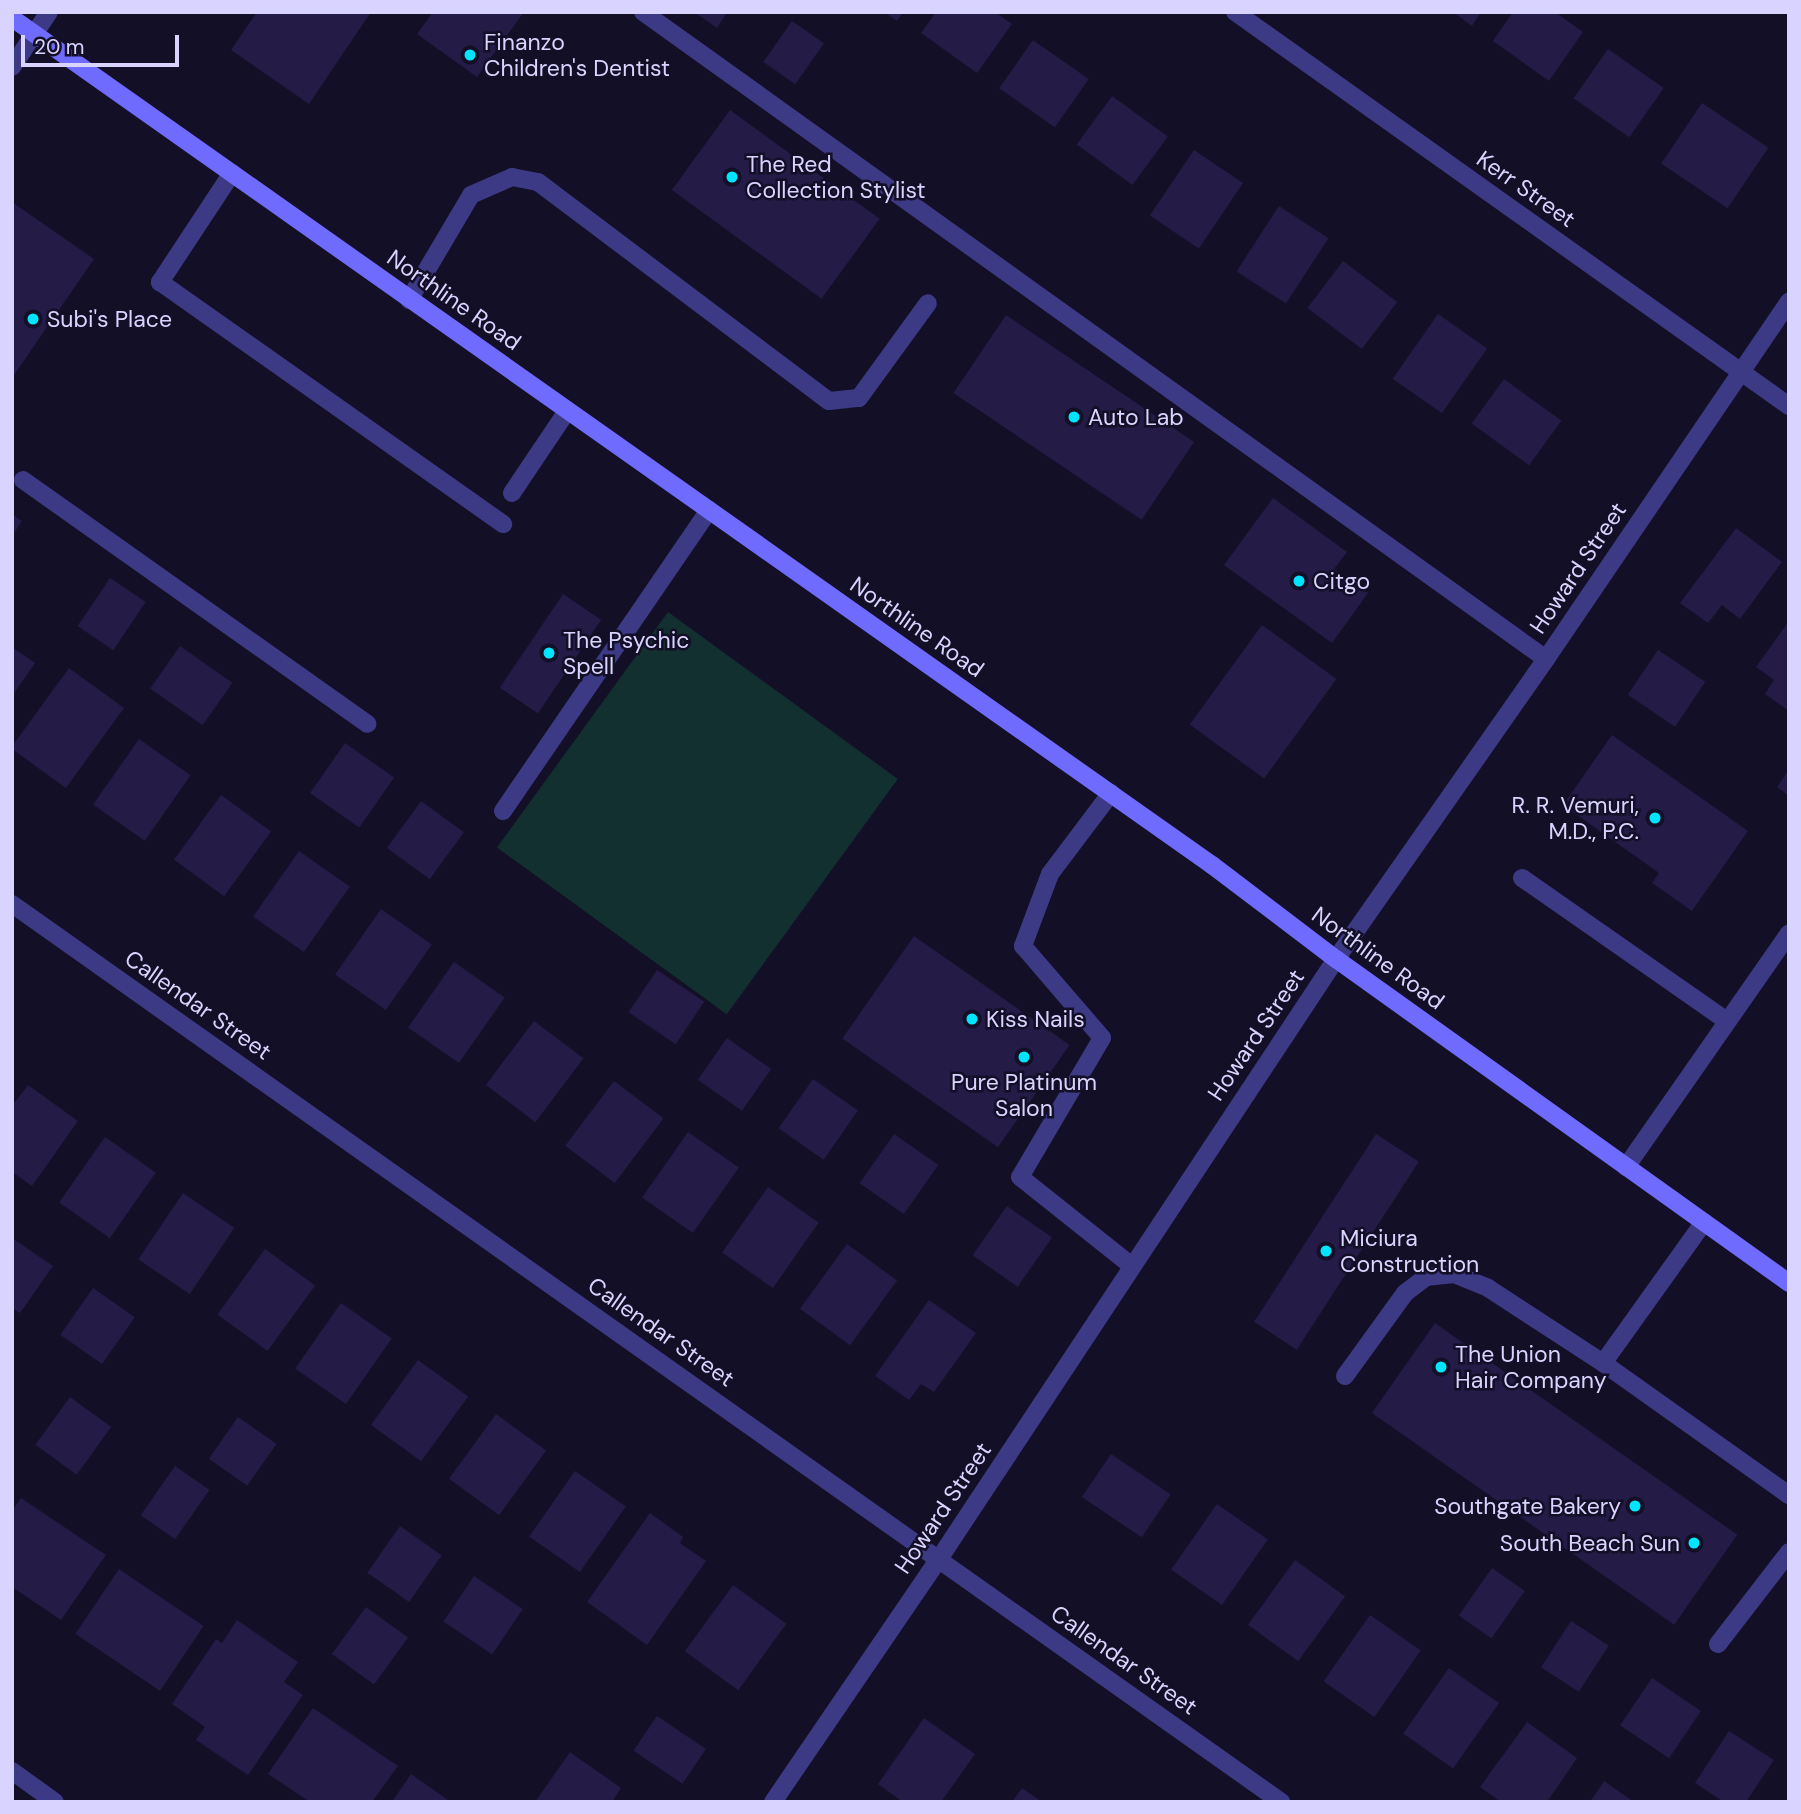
<!DOCTYPE html>
<html>
<head>
<meta charset="utf-8">
<style>
  body { margin:0 }
  #map { position:relative; width:1801px; height:1814px; overflow:hidden; background:#130f26; font-family:"DM Sans",sans-serif }
  div>[style] { position:absolute }
  [style*='--x'] { left:calc(var(--x)*1px); top:calc(var(--y)*1px); width:calc(var(--w)*1px); rotate:calc(var(--a)*1deg) }
  .green>* { inset:0; background:#12302f; transform-origin:0 0 }
  .building>* { inset:0; background:#241b47; transform-origin:0 0 }
  .service>* { height:18px; margin:-9px; padding:0 9px; transform-origin:9px; border-radius:9px; background:#3d3a85 }
  .minor>* { height:18px; margin:-9px; padding:0 9px; transform-origin:9px; border-radius:9px; background:#3d3a85 }
  .secondary>* { height:18px; margin:-9px; padding:0 9px; transform-origin:9px; border-radius:9px; background:#6f6bff }
  .dots>* { width:19px; height:19px; translate:-50% -50%; box-sizing:border-box; border:4px solid #130f26; border-radius:50% }
  span { translate:-50% -50%; white-space:nowrap; text-align:center; line-height:1.15; -webkit-text-stroke:5px #130f26; paint-order:stroke }
  .poi-label { font-size:23px; color:#d9d4ff }
  .left { translate:0 -50%; text-align:left }
  .right { translate:-100% -50%; text-align:right }
  .street-label { font-size:23px; color:#d9d4ff }
  .frame { position:absolute; inset:0; border:14px solid #d9d4ff; pointer-events:none }
  .scale { position:absolute; left:21px; top:35px; width:158px; height:32px; box-sizing:border-box; border:4px solid #d9d4ff; border-top:0; padding-left:9px; font-size:21px; line-height:24px; white-space:nowrap; color:#d9d4ff; -webkit-text-stroke:5px #130f26; paint-order:stroke }
</style>
</head>
<body>
<div id="map">
  <div class="green">
    <div style="left:668px;top:612px;width:284px;height:291px;rotate:36deg"></div>
  </div>
  <div class="building">
    <div style="clip-path:polygon(257px 12px,371px 12px,309px 104px,231px 50px)"></div>
    <div style="clip-path:polygon(433px 12px,524px 12px,477px 77px,417px 34px)"></div>
    <div style="clip-path:polygon(694px 12px,727px 12px,717px 28px)"></div>
    <div style="clip-path:polygon(884px 12px,903px 12px,897px 21px)"></div>
    <div style="clip-path:polygon(936px 12px,995px 12px,1012px 24px,977px 73px,921px 33px)"></div>
    <div style="clip-path:polygon(1453px 12px,1481px 12px,1472px 26px)"></div>
    <div style="clip-path:polygon(1513px 12px,1555px 12px,1583px 32px,1549px 81px,1493px 41px)"></div>
    <div style="left:792px;top:21px;width:39px;height:50px;rotate:35deg"></div>
    <div style="left:1033px;top:40px;width:68px;height:59px;rotate:35deg"></div>
    <div style="left:1608px;top:49px;width:68px;height:60px;rotate:35deg"></div>
    <div style="left:1112px;top:96px;width:69px;height:60px;rotate:36deg"></div>
    <div style="left:1702px;top:103px;width:80px;height:73px;rotate:34deg"></div>
    <div style="left:730px;top:110px;width:185px;height:99px;rotate:36deg"></div>
    <div style="left:1194px;top:150px;width:59px;height:79px;rotate:34deg"></div>
    <div style="clip-path:polygon(12px 202px,94px 259px,12px 378px)"></div>
    <div style="left:1279px;top:206px;width:59px;height:78px;rotate:33deg"></div>
    <div style="left:1343px;top:261px;width:68px;height:59px;rotate:37deg"></div>
    <div style="left:1438px;top:314px;width:60px;height:79px;rotate:35deg"></div>
    <div style="left:1006px;top:315px;width:227px;height:94px;rotate:34deg"></div>
    <div style="left:1504px;top:379px;width:71px;height:55px;rotate:36deg"></div>
    <div style="clip-path:polygon(1273px 498px,1347px 552px,1334px 569px,1368px 593px,1332px 643px,1224px 565px)"></div>
    <div style="clip-path:polygon(12px 514px,22px 521px,12px 536px)"></div>
    <div style="clip-path:polygon(1736px 528px,1782px 562px,1740px 619px,1722px 605px,1708px 623px,1680px 603px)"></div>
    <div style="left:110px;top:578px;width:43px;height:58px;rotate:34deg"></div>
    <div style="left:563px;top:594px;width:46px;height:113px;rotate:34deg"></div>
    <div style="clip-path:polygon(1789px 621px,1789px 711px,1765px 694px,1774px 680px,1756px 667px)"></div>
    <div style="left:1262px;top:625px;width:92px;height:123px;rotate:36deg"></div>
    <div style="left:180px;top:646px;width:64px;height:52px;rotate:35deg"></div>
    <div style="clip-path:polygon(12px 647px,35px 663px,12px 696px)"></div>
    <div style="left:1658px;top:650px;width:57px;height:54px;rotate:34deg"></div>
    <div style="left:69px;top:668px;width:68px;height:99px;rotate:36deg"></div>
    <div style="clip-path:polygon(1612px 735px,1748px 831px,1692px 911px,1652px 883px,1659px 873px,1563px 805px)"></div>
    <div style="left:139px;top:739px;width:63px;height:80px;rotate:35deg"></div>
    <div style="left:345px;top:743px;width:60px;height:61px;rotate:35deg"></div>
    <div style="clip-path:polygon(1789px 770px,1789px 796px,1777px 787px)"></div>
    <div style="left:221px;top:795px;width:62px;height:80px;rotate:36deg"></div>
    <div style="left:421px;top:801px;width:53px;height:58px;rotate:36deg"></div>
    <div style="left:299px;top:851px;width:62px;height:80px;rotate:35deg"></div>
    <div style="left:381px;top:909px;width:62px;height:80px;rotate:35deg"></div>
    <div style="left:914px;top:936px;width:190px;height:125px;rotate:35deg"></div>
    <div style="left:454px;top:962px;width:62px;height:80px;rotate:35deg"></div>
    <div style="left:657px;top:970px;width:57px;height:51px;rotate:34deg"></div>
    <div style="left:534px;top:1021px;width:62px;height:80px;rotate:37deg"></div>
    <div style="left:727px;top:1038px;width:54px;height:51px;rotate:35deg"></div>
    <div style="left:813px;top:1079px;width:55px;height:60px;rotate:35deg"></div>
    <div style="left:614px;top:1081px;width:62px;height:81px;rotate:37deg"></div>
    <div style="clip-path:polygon(28px 1085px,78px 1121px,32px 1186px,12px 1172px,12px 1106px)"></div>
    <div style="left:688px;top:1132px;width:62px;height:80px;rotate:35deg"></div>
    <div style="left:894px;top:1134px;width:54px;height:60px;rotate:35deg"></div>
    <div style="left:1376px;top:1134px;width:51px;height:224px;rotate:33deg"></div>
    <div style="left:105px;top:1137px;width:62px;height:80px;rotate:35deg"></div>
    <div style="left:768px;top:1187px;width:62px;height:80px;rotate:35deg"></div>
    <div style="left:183px;top:1193px;width:62px;height:80px;rotate:34deg"></div>
    <div style="left:1007px;top:1206px;width:55px;height:60px;rotate:35deg"></div>
    <div style="clip-path:polygon(12px 1238px,53px 1266px,20px 1313px,12px 1308px)"></div>
    <div style="left:847px;top:1244px;width:62px;height:80px;rotate:36deg"></div>
    <div style="left:265px;top:1249px;width:62px;height:81px;rotate:36deg"></div>
    <div style="left:93px;top:1288px;width:51px;height:57px;rotate:35deg"></div>
    <div style="clip-path:polygon(929px 1300px,976px 1333px,934px 1392px,921px 1384px,909px 1400px,875px 1376px)"></div>
    <div style="left:341px;top:1303px;width:62px;height:80px;rotate:35deg"></div>
    <div style="left:1435px;top:1323px;width:369px;height:110px;rotate:35deg"></div>
    <div style="left:418px;top:1360px;width:62px;height:80px;rotate:36deg"></div>
    <div style="left:70px;top:1397px;width:51px;height:59px;rotate:36deg"></div>
    <div style="left:496px;top:1414px;width:62px;height:80px;rotate:36deg"></div>
    <div style="left:238px;top:1417px;width:47px;height:51px;rotate:35deg"></div>
    <div style="left:1111px;top:1454px;width:72px;height:52px;rotate:34deg"></div>
    <div style="left:175px;top:1466px;width:42px;height:60px;rotate:35deg"></div>
    <div style="left:575px;top:1471px;width:62px;height:80px;rotate:35deg"></div>
    <div style="clip-path:polygon(21px 1498px,106px 1555px,61px 1620px,12px 1587px,12px 1511px)"></div>
    <div style="left:1217px;top:1504px;width:62px;height:80px;rotate:35deg"></div>
    <div style="clip-path:polygon(650px 1513px,683px 1537px,680px 1543px,706px 1561px,647px 1645px,587px 1602px)"></div>
    <div style="left:400px;top:1526px;width:51px;height:57px;rotate:35deg"></div>
    <div style="left:1295px;top:1560px;width:62px;height:80px;rotate:36deg"></div>
    <div style="left:1492px;top:1568px;width:40px;height:58px;rotate:35deg"></div>
    <div style="left:119px;top:1569px;width:102px;height:78px;rotate:34deg"></div>
    <div style="left:474px;top:1576px;width:59px;height:55px;rotate:34deg"></div>
    <div style="left:733px;top:1585px;width:66px;height:82px;rotate:36deg"></div>
    <div style="left:366px;top:1607px;width:52px;height:58px;rotate:36deg"></div>
    <div style="left:1370px;top:1615px;width:62px;height:81px;rotate:35deg"></div>
    <div style="clip-path:polygon(237px 1620px,298px 1662px,284px 1682px,303px 1695px,248px 1775px,196px 1740px,205px 1727px,172px 1704px,216px 1639px,222px 1643px)"></div>
    <div style="left:1571px;top:1621px;width:45px;height:55px;rotate:33deg"></div>
    <div style="left:1449px;top:1668px;width:61px;height:80px;rotate:35deg"></div>
    <div style="left:1652px;top:1678px;width:59px;height:57px;rotate:34deg"></div>
    <div style="clip-path:polygon(313px 1708px,398px 1766px,372px 1802px,310px 1802px,268px 1774px)"></div>
    <div style="left:657px;top:1716px;width:59px;height:42px;rotate:34deg"></div>
    <div style="clip-path:polygon(924px 1718px,975px 1754px,941px 1802px,903px 1802px,878px 1784px)"></div>
    <div style="clip-path:polygon(1527px 1722px,1577px 1758px,1547px 1802px,1501px 1802px,1480px 1787px)"></div>
    <div style="clip-path:polygon(1729px 1731px,1774px 1760px,1746px 1802px,1724px 1802px,1695px 1783px)"></div>
    <div style="clip-path:polygon(570px 1752px,621px 1788px,612px 1802px,535px 1802px)"></div>
    <div style="clip-path:polygon(411px 1774px,451px 1802px,392px 1802px)"></div>
    <div style="clip-path:polygon(1604px 1781px,1634px 1802px,1590px 1802px)"></div>
    <div style="clip-path:polygon(1022px 1788px,1042px 1802px,1012px 1802px)"></div>
  </div>
  <div class="service">
    <div style="--x:643;--y:12;--w:1111;--a:35.62"></div>
    <div style="--x:232;--y:173;--w:131;--a:123.4"></div>
    <div style="--x:160;--y:282;--w:420;--a:35.2"></div>
    <div style="--x:409;--y:300;--w:122;--a:-59.4"></div>
    <div style="--x:471;--y:195;--w:45;--a:-23.7"></div>
    <div style="--x:512;--y:177;--w:26;--a:11"></div>
    <div style="--x:538;--y:182;--w:364;--a:37"></div>
    <div style="--x:829;--y:401;--w:30;--a:-6"></div>
    <div style="--x:859;--y:398;--w:117;--a:-54"></div>
    <div style="--x:23;--y:480;--w:422;--a:35.3"></div>
    <div style="--x:512;--y:493;--w:99;--a:-56.1"></div>
    <div style="--x:1111;--y:793;--w:101;--a:127"></div>
    <div style="--x:1050;--y:874;--w:77;--a:110.6"></div>
    <div style="--x:1023;--y:946;--w:121;--a:49.3"></div>
    <div style="--x:1102;--y:1038;--w:161;--a:120.5"></div>
    <div style="--x:1020;--y:1177;--w:143;--a:38.5"></div>
    <div style="--x:503;--y:811;--w:365;--a:-55.6"></div>
    <div style="--x:1522;--y:878;--w:250;--a:34.9"></div>
    <div style="--x:1626;--y:1167;--w:285;--a:-55.1"></div>
    <div style="--x:1704;--y:1222;--w:173;--a:125.6"></div>
    <div style="--x:1603;--y:1363;--w:228;--a:35.4"></div>
    <div style="--x:1345;--y:1376;--w:102;--a:-54.1"></div>
    <div style="--x:1405;--y:1293;--w:26;--a:-37"></div>
    <div style="--x:1426;--y:1277;--w:28;--a:-6"></div>
    <div style="--x:1454;--y:1274;--w:37;--a:22"></div>
    <div style="--x:1488;--y:1288;--w:137;--a:33.1"></div>
    <div style="--x:1718;--y:1644;--w:116;--a:-52.3"></div>
  </div>
  <div class="minor">
    <div style="--x:1235;--y:12;--w:680;--a:35.42"></div>
    <div style="--x:12;--y:67;--w:66;--a:-56.1"></div>
    <div style="--x:12;--y:904;--w:1555;--a:35.28"></div>
    <div style="--x:12;--y:1771;--w:53;--a:35.8"></div>
    <div style="--x:773;--y:1802;--w:294;--a:-55.7"></div>
    <div style="--x:939;--y:1559;--w:719;--a:-56.51"></div>
    <div style="--x:1336;--y:959;--w:366;--a:-55"></div>
    <div style="--x:1546;--y:659;--w:432;--a:-55.8"></div>
  </div>
  <div class="secondary">
    <div style="--x:12;--y:18;--w:1469;--a:35.22"></div>
    <div style="--x:1212;--y:865;--w:156;--a:37.2"></div>
    <div style="--x:1336;--y:959;--w:557;--a:35.57"></div>
  </div>
  <div class="dots">
    <div style="left:470px;top:55px;background:#00e5ff"></div>
    <div style="left:732px;top:177px;background:#00e5ff"></div>
    <div style="left:33px;top:319px;background:#00e5ff"></div>
    <div style="left:1074px;top:417px;background:#00e5ff"></div>
    <div style="left:1299px;top:581px;background:#00e5ff"></div>
    <div style="left:549px;top:653px;background:#00e5ff"></div>
    <div style="left:1655px;top:818px;background:#00e5ff"></div>
    <div style="left:972px;top:1019px;background:#00e5ff"></div>
    <div style="left:1024px;top:1057px;background:#00e5ff"></div>
    <div style="left:1326px;top:1251px;background:#00e5ff"></div>
    <div style="left:1441px;top:1367px;background:#00e5ff"></div>
    <div style="left:1635px;top:1506px;background:#00e5ff"></div>
    <div style="left:1694px;top:1543px;background:#00e5ff"></div>
  </div>
  <div class="poi-label">
    <span class="left" style="left:484px;top:55px">Finanzo<br>Children's Dentist</span>
    <span class="left" style="left:746px;top:177px">The Red<br>Collection Stylist</span>
    <span class="left" style="left:47px;top:319px">Subi's Place</span>
    <span class="left" style="left:1088px;top:417px">Auto Lab</span>
    <span class="left" style="left:1313px;top:581px">Citgo</span>
    <span class="left" style="left:563px;top:653px">The Psychic<br>Spell</span>
    <span class="right" style="left:1639px;top:818px">R. R. Vemuri,<br>M.D., P.C.</span>
    <span class="left" style="left:986px;top:1019px">Kiss Nails</span>
    <span style="left:1024px;top:1095px">Pure Platinum<br>Salon</span>
    <span class="left" style="left:1340px;top:1251px">Miciura<br>Construction</span>
    <span class="left" style="left:1455px;top:1367px">The Union<br>Hair Company</span>
    <span class="right" style="left:1621px;top:1506px">Southgate Bakery</span>
    <span class="right" style="left:1680px;top:1543px">South Beach Sun</span>
  </div>
  <div class="street-label">
    <span style="left:1526px;top:189px;rotate:35deg">Kerr Street</span>
    <span style="left:454px;top:300px;rotate:35deg">Northline Road</span>
    <span style="left:1578px;top:568px;rotate:-56deg">Howard Street</span>
    <span style="left:917px;top:627px;rotate:35deg">Northline Road</span>
    <span style="left:1378px;top:958px;rotate:36deg">Northline Road</span>
    <span style="left:198px;top:1005px;rotate:35deg">Callendar Street</span>
    <span style="left:1256px;top:1035px;rotate:-56deg">Howard Street</span>
    <span style="left:661px;top:1332px;rotate:35deg">Callendar Street</span>
    <span style="left:943px;top:1508px;rotate:-56deg">Howard Street</span>
    <span style="left:1124px;top:1660px;rotate:35deg">Callendar Street</span>
  </div>
  <div class="frame"></div>
  <div class="scale">20 m</div>
</div>
</body>
</html>
